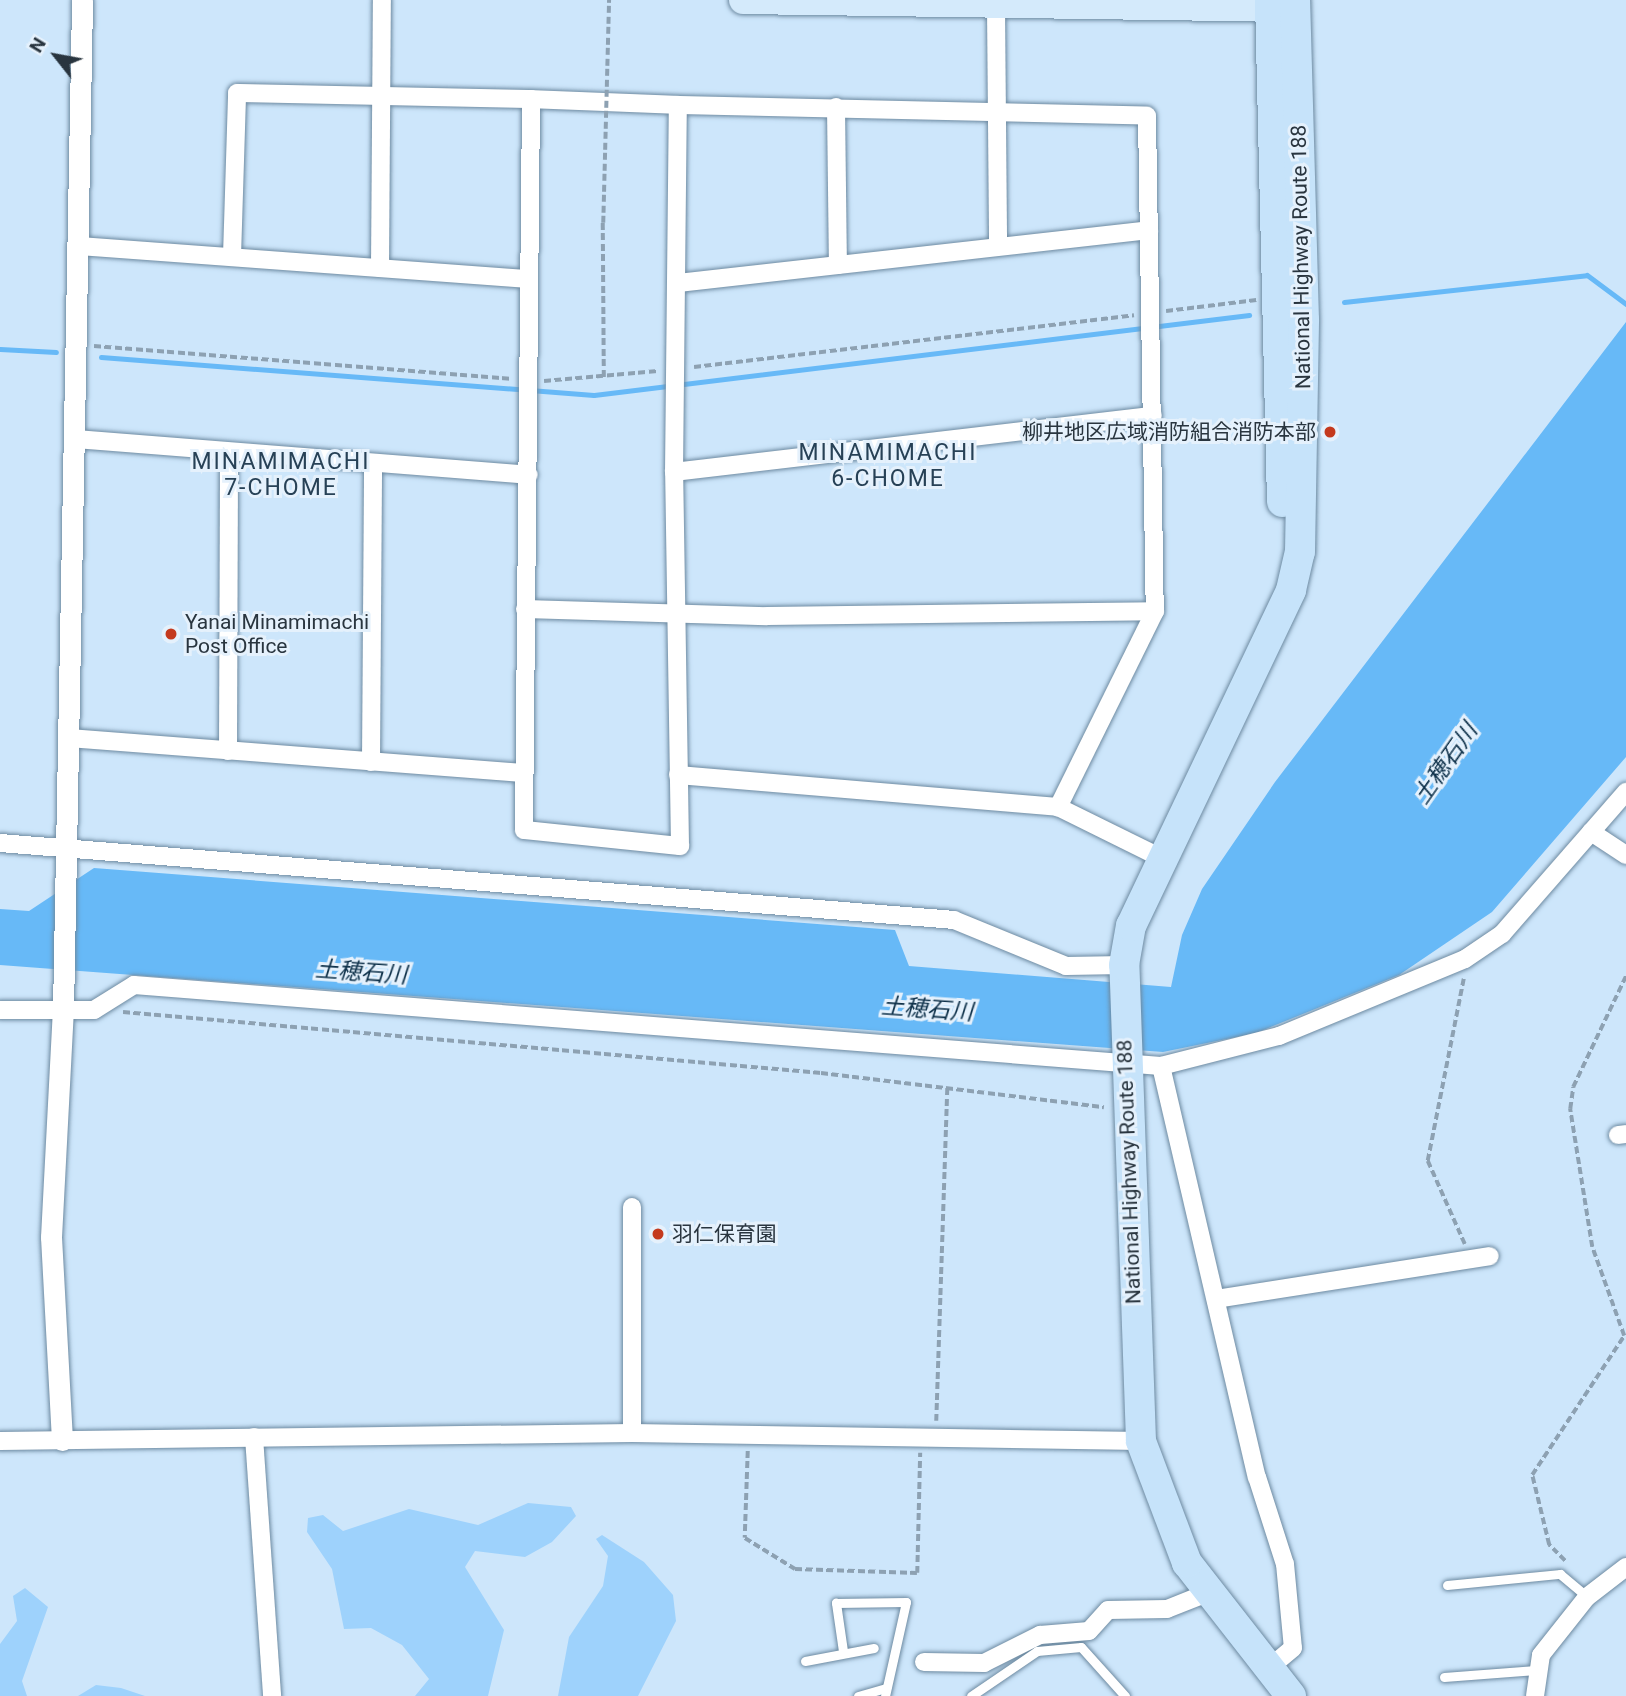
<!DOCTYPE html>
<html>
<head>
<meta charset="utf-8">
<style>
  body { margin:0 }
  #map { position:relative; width:1626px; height:1696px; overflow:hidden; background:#cde6fb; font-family:Roboto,"Noto Sans JP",sans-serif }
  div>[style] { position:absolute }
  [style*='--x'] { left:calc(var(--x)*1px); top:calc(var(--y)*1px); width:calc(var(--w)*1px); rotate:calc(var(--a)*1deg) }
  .green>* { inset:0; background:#9ed2fc }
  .water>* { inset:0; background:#67b9f7 }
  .stream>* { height:5px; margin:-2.5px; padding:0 2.5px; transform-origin:2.5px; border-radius:2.5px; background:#67b9f7 }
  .path>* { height:3.5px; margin-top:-1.75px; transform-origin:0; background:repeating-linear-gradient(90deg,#8da1b2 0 7px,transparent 0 10.5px) }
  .roads { filter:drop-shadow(0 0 2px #6d8aa1) drop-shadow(0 0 2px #6d8aa1) }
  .service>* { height:9px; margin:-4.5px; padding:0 4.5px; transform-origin:4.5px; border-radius:4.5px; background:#fff }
  .minor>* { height:18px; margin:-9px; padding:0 9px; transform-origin:9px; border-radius:9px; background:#fff }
  .tertiary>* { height:21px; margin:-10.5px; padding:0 10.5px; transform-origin:10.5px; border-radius:10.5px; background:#fff }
  .primary>* { height:28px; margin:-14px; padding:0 14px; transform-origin:14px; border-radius:14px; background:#d4eafb }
  .trunk>* { height:30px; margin:-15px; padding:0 15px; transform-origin:15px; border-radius:15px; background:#c6e3fa }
  .path-bridge>* { height:3.5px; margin-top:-1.75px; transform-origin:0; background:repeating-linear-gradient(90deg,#8da1b2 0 7px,transparent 0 10.5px) }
  .dots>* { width:19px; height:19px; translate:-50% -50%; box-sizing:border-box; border:4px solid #e5f1fc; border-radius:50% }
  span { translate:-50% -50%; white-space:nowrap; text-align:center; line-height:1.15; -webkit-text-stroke:6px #e5f1fc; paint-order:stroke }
  .street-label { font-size:21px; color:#29353f }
  .poi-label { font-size:21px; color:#29353f }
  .right { translate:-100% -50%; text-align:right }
  .left { translate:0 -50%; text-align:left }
  .neighbourhood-label { font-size:23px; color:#274156; letter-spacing:2px }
  .water-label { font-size:23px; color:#0c2f48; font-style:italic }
  .north { position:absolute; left:21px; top:21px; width:70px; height:70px; -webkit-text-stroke:5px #e5f1fc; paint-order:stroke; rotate:301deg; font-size:19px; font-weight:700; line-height:28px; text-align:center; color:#29353f }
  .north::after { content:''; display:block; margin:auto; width:24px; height:32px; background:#29353f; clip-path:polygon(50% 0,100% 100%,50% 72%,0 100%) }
</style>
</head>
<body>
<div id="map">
  <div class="green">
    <div style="clip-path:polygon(528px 1503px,571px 1507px,576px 1516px,552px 1542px,525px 1557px,475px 1551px,465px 1567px,504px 1630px,488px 1696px,415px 1696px,429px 1679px,402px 1645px,371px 1628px,344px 1629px,332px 1569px,307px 1532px,308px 1518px,323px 1515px,343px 1531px,409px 1509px,478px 1525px)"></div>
    <div style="clip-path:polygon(602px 1535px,644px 1562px,673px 1595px,676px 1621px,638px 1696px,558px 1696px,569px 1637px,603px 1586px,608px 1556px,596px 1539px)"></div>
    <div style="clip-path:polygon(25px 1588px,48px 1607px,22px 1681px,27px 1696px,0 1696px,0 1644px,17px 1621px,13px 1596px)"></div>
    <div style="clip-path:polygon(96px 1685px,121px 1688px,145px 1696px,78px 1696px)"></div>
  </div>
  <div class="water">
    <div style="clip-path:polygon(1626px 322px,1626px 757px,1492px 912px,1399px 975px,1256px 1033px,1163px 1052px,0 965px,0 909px,29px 911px,94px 868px,895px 930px,909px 966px,1171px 987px,1182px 935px,1202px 889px,1275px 782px)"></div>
  </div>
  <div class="stream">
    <div style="--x:1344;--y:302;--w:244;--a:-6.3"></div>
    <div style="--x:1587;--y:275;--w:49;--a:36.6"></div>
    <div style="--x:0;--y:349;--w:56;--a:3.1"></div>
    <div style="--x:101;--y:357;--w:494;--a:4.4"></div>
    <div style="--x:594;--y:395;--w:660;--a:-6.96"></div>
  </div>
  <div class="path">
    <div style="--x:603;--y:223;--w:156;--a:89.6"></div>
    <div style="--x:1166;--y:311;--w:91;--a:-7"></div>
    <div style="--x:94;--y:346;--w:419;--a:4.5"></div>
    <div style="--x:694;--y:367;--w:443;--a:-6.7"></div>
    <div style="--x:544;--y:381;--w:114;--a:-5"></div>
    <div style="--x:1464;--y:979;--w:186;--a:101.2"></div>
    <div style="--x:1428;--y:1161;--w:91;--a:66"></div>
    <div style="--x:123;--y:1012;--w:701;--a:4.99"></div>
    <div style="--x:821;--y:1073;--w:285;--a:6.9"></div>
    <div style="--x:936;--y:1421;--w:334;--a:-88.1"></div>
    <div style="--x:748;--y:1451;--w:87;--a:92"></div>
    <div style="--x:745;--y:1538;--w:59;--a:31.8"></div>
    <div style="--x:795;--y:1569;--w:122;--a:1.9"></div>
    <div style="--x:917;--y:1573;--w:120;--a:-88.6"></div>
    <div style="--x:1565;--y:1561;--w:23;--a:-135"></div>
    <div style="--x:1549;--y:1545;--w:72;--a:-103.7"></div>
    <div style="--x:1532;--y:1475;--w:167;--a:-56.5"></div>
    <div style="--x:1624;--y:1336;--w:95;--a:-109.8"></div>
    <div style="--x:1592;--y:1247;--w:140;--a:-99.1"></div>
    <div style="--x:1570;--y:1109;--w:22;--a:-82"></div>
    <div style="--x:1573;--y:1087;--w:123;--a:-64.5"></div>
  </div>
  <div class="roads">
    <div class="service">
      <div style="--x:1447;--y:1585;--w:114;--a:-5.6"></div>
      <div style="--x:1560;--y:1574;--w:35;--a:40"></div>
      <div style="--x:843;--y:1651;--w:49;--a:-98.3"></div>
      <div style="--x:836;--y:1603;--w:70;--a:-0.8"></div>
      <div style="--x:906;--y:1602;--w:96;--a:102.6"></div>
      <div style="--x:805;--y:1661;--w:70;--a:-10.7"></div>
      <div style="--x:1444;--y:1677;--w:92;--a:-4.4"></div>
      <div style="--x:858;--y:1696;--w:29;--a:-16"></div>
      <div style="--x:971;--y:1696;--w:80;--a:-34.3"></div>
      <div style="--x:1037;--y:1651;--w:44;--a:-5.2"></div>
      <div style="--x:1081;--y:1647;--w:66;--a:48.1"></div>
    </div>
    <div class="minor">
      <div style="--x:996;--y:7;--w:238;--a:89.5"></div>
      <div style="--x:531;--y:99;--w:147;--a:2.3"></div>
      <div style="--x:836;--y:107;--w:158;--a:89.3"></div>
      <div style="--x:78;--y:246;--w:450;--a:4.2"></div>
      <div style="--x:232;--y:256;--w:163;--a:-88.2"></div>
      <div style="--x:237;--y:93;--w:294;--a:1.2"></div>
      <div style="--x:531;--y:99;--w:731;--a:90.55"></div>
      <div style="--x:524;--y:830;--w:157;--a:5.9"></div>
      <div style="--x:680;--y:846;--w:374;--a:-90.9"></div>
      <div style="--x:674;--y:472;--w:367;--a:-89.4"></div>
      <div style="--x:678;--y:105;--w:469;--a:1.3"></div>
      <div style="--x:1147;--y:116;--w:495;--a:89.1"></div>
      <div style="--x:1155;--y:611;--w:219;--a:116.3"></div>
      <div style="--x:380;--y:268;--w:268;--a:-89.6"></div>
      <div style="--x:678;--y:283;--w:474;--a:-6.4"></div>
      <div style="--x:75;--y:439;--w:455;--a:4.5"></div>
      <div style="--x:674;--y:472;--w:482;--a:-6.7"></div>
      <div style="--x:525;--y:609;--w:242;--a:1.7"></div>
      <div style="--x:767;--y:616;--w:388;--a:-0.7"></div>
      <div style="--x:68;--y:738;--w:457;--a:4.4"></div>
      <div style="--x:228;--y:751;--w:298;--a:-89.8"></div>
      <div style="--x:371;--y:762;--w:297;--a:-89.6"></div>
      <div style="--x:678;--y:775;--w:381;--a:4.8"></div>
      <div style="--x:1058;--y:807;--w:115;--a:26.3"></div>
      <div style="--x:1591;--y:832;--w:42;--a:33.3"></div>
      <div style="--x:0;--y:843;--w:957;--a:4.61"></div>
      <div style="--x:954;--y:920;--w:121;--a:22.3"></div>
      <div style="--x:1066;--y:966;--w:58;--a:-1"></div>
      <div style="--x:0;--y:1010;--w:94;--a:0"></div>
      <div style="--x:94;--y:1010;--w:47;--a:-32"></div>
      <div style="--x:134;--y:985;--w:1030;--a:4.51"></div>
      <div style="--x:1161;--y:1066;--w:122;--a:-14.3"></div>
      <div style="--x:1279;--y:1036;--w:201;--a:-22.5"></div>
      <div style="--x:1465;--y:959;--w:45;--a:-34"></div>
      <div style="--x:1502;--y:934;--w:189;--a:-48.9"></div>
      <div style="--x:1161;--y:1066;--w:422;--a:76.9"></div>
      <div style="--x:1257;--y:1477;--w:91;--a:72.2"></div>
      <div style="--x:1285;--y:1564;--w:84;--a:84.6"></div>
      <div style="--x:1293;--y:1648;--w:33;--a:140"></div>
      <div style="--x:1618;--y:1135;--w:8;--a:-7"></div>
      <div style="--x:1216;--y:1299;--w:277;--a:-8.9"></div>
      <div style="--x:632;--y:1433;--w:226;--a:-90"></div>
      <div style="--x:254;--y:1437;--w:260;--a:86"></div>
      <div style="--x:0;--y:1441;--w:632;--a:-0.73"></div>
      <div style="--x:632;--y:1433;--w:509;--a:0.9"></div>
      <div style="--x:924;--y:1662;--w:60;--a:1"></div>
      <div style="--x:984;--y:1663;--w:63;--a:-26.6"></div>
      <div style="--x:1040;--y:1635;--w:49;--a:-4.7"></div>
      <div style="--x:1089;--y:1631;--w:28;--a:-48"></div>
      <div style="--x:1108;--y:1610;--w:59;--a:-1"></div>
      <div style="--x:1167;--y:1609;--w:43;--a:-21.8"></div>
      <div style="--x:1535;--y:1696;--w:41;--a:-81.7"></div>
      <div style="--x:1541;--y:1655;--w:74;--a:-51.6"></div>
      <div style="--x:1587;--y:1597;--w:49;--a:-37.6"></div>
    </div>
    <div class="tertiary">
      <div style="--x:62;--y:1440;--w:203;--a:-93.1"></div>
      <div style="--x:51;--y:1237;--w:226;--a:-87"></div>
      <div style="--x:63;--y:1011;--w:1011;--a:-88.92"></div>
    </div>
    <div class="primary">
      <div style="--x:743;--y:0;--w:550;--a:0.83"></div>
    </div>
    <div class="trunk">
      <div style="--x:1270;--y:0;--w:502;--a:88.63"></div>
      <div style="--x:1291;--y:1696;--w:169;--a:-128"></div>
      <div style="--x:1187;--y:1563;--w:130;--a:-110.7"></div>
      <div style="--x:1141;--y:1441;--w:476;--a:-92"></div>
      <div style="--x:1124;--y:965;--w:40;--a:-80"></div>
      <div style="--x:1131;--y:926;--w:372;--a:-64.5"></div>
      <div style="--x:1291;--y:590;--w:39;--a:-77"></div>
      <div style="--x:1300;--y:552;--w:232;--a:-89"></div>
      <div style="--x:1304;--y:320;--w:320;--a:-91.6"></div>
    </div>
  </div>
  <div class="path-bridge">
    <div style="--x:603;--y:223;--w:223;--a:-88.5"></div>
  </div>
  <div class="dots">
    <div style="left:1330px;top:432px;background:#c4391d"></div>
    <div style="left:171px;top:634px;background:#c4391d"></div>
    <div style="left:658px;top:1234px;background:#c4391d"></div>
  </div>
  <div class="street-label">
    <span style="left:1301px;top:257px;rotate:-91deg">National Highway Route 188</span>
    <span style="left:1129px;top:1172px;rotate:-92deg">National Highway Route 188</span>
  </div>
  <div class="poi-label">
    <span class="right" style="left:1316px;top:432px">柳井地区広域消防組合消防本部</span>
    <span class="left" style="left:185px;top:634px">Yanai Minamimachi<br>Post Office</span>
    <span class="left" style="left:672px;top:1234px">羽仁保育園</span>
  </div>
  <div class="neighbourhood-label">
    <span style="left:888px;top:466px">MINAMIMACHI<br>6-CHOME</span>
    <span style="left:281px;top:475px">MINAMIMACHI<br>7-CHOME</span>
  </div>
  <div class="water-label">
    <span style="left:1446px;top:764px;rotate:-55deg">土穂石川</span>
    <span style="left:361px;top:973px;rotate:4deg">土穂石川</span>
    <span style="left:927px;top:1010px;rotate:4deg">土穂石川</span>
  </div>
  <div class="north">N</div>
</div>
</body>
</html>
